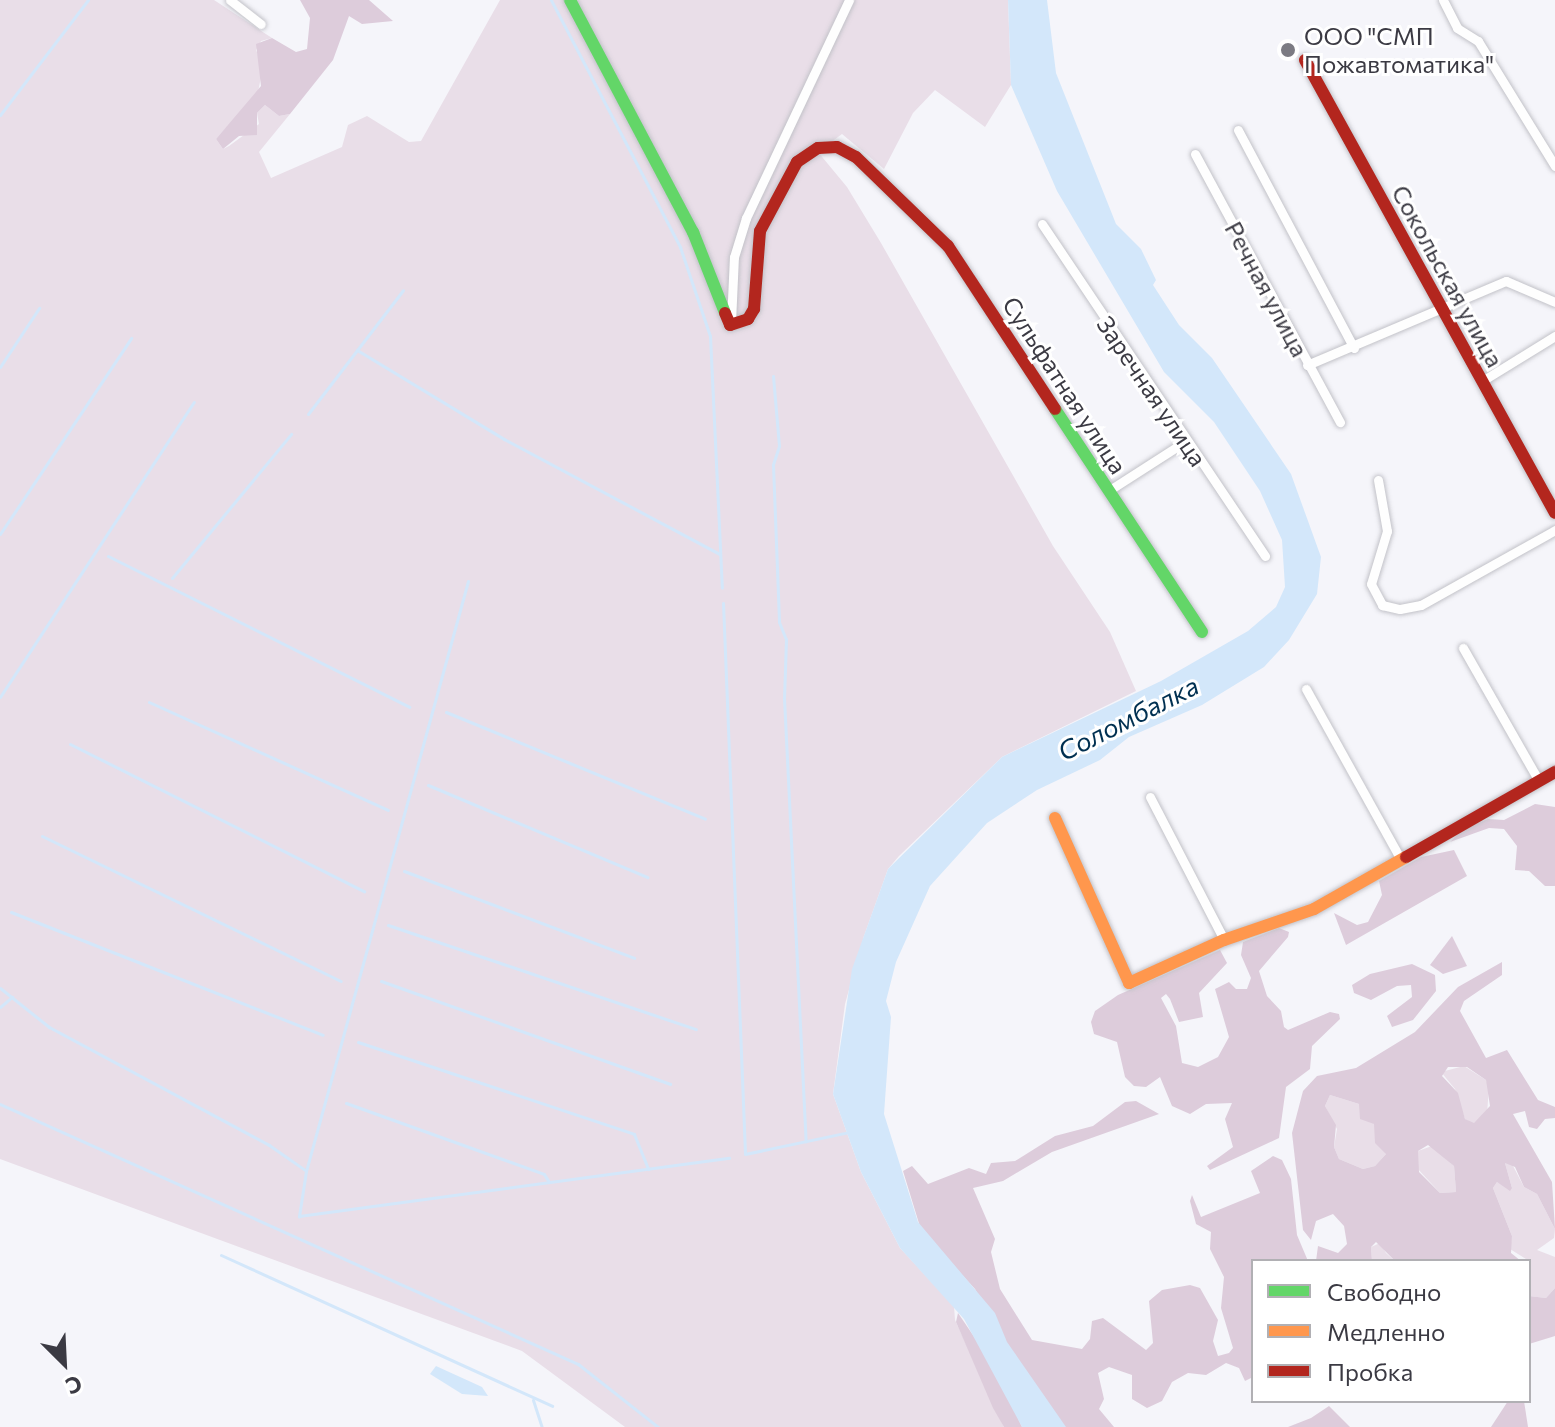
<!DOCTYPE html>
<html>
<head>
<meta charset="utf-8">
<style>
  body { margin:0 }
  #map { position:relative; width:1555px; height:1427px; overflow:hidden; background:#f5f5fa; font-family:Commissioner,sans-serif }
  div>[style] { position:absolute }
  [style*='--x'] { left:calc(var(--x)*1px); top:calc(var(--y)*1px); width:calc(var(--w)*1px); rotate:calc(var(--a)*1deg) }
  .green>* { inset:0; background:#e9dee8 }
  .forest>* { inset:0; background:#ddccdb }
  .water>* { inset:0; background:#d3e7fa }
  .stream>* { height:3px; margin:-1.5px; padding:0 1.5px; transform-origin:1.5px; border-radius:1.5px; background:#d3e7fa }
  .roads { filter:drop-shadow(0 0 2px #c2c2c8) drop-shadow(0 0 2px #c2c2c8) }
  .street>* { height:9px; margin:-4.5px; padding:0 4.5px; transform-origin:4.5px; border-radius:4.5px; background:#fefefe }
  .fast>* { height:12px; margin:-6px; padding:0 6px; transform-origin:6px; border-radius:6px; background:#63d668 }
  .slow>* { height:12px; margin:-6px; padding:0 6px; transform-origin:6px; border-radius:6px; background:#ff974d }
  .jam>* { height:12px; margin:-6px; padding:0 6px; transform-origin:6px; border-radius:6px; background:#b3261e }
  .dots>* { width:22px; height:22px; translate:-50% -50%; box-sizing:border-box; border:4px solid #fff; border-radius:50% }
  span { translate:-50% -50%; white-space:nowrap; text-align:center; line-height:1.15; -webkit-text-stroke:6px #fff; paint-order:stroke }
  .poi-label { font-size:24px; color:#3b3a43 }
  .left { translate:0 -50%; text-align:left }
  .street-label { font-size:24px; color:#3b3a43 }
  .water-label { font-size:26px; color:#003051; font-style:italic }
  .legend { position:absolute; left:1251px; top:1259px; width:280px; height:144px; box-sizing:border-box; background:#fff; border:2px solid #b1b0b4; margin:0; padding:10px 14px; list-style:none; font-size:24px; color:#3b3a43 }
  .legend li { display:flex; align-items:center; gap:16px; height:40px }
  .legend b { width:40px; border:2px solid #b1b0b4 }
  .north { position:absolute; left:24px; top:1323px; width:80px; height:80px; -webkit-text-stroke:6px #fff; paint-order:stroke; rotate:156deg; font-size:22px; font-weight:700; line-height:32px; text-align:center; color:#3b3a43 }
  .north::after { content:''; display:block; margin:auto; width:28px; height:36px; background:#3b3a43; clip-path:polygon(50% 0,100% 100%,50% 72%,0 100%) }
</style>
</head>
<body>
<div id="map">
  <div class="green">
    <div style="clip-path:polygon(0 0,214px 0,272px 38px,261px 41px,256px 50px,263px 67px,258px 92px,216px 139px,223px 149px,229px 146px,259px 124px,257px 113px,265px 105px,279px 116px,290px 114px,259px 152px,271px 178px,342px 147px,348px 125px,367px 116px,409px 142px,421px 141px,500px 0,1008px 0,1011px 85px,985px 127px,935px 90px,913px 113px,884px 169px,842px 134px,818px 152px,847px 187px,881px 243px,1053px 546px,1110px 632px,1136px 691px,1002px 757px,899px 856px,888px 869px,864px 936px,845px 1004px,833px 1094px,861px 1172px,900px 1248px,954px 1306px,955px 1320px,1004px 1427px,625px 1427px,522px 1351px,0 1159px)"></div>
    <div style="clip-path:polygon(1464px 1066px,1486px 1080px,1489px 1087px,1487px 1114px,1473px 1124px,1465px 1119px,1455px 1089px,1441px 1072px)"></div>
    <div style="clip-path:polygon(1330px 1095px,1359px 1104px,1374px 1124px,1386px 1154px,1375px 1166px,1363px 1169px,1339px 1159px,1334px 1147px,1337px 1129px,1325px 1106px)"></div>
    <div style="clip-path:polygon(1432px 1146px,1454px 1166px,1456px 1192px,1440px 1193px,1417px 1168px,1418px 1151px)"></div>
    <div style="clip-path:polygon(1505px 1163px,1512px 1164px,1524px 1187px,1537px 1194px,1555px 1229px,1554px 1238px,1537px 1250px,1555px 1257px,1555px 1288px,1546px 1298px,1529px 1296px,1529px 1261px,1510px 1249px,1512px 1236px,1493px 1188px,1497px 1182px,1512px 1188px)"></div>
    <div style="clip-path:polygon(1380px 1243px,1386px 1253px,1395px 1261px,1372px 1261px,1371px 1247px)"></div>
  </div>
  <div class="forest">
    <div style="clip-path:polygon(300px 0,369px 0,393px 21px,362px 24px,349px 16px,333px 60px,290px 114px,279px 116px,265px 105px,257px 113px,257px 135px,239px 136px,223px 149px,216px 139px,261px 86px,256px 44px,272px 38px,296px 52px,307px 49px,310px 18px)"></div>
    <div style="clip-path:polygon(1535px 804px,1555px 807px,1555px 886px,1545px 886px,1529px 871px,1515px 870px,1517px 846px,1504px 829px,1489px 828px,1450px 842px,1463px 829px,1488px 819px,1504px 820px)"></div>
    <div style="clip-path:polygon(1454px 850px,1467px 876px,1346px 945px,1334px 913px,1357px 925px,1368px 922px,1382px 895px,1379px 881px,1421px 857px)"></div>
    <div style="clip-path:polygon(1279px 928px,1289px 932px,1288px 937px,1259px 971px,1267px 996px,1281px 1011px,1284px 1027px,1288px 1030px,1330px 1012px,1339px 1014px,1340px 1019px,1312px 1046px,1310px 1069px,1286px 1087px,1279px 1138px,1210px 1170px,1207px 1166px,1233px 1147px,1225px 1119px,1232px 1103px,1206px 1104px,1190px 1114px,1172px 1106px,1160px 1077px,1146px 1087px,1134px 1086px,1125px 1077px,1117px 1042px,1094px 1034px,1091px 1022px,1095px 1011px,1118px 995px,1220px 950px,1227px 963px,1199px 993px,1203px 1017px,1179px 1022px,1170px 999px,1166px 994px,1161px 998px,1176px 1026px,1182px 1063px,1198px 1067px,1218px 1057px,1229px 1037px,1215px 989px,1229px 982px,1236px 989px,1247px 989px,1251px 978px,1241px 955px,1243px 942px)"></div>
    <div style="clip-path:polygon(1452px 936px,1467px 966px,1443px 974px,1430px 965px)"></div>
    <div style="clip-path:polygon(evenodd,1502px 962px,1502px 975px,1464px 1001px,1460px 1011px,1486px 1058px,1507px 1050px,1538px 1100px,1555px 1107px,1555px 1118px,1545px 1119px,1537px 1129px,1529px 1127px,1525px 1111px,1513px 1114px,1552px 1182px,1555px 1229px,1537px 1194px,1524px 1187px,1515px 1167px,1505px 1163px,1512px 1188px,1510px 1191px,1497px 1182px,1493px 1188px,1512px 1236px,1511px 1253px,1521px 1261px,1395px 1261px,1376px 1242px,1371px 1247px,1372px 1261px,1316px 1261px,1318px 1246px,1338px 1253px,1347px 1244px,1344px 1226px,1333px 1214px,1316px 1221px,1311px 1240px,1303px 1230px,1292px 1133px,1303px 1091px,1317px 1076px,1356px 1068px,1415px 1032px,1458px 987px,1502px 962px,1448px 1067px,1467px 1067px,1486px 1080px,1490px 1106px,1474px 1123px,1465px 1119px,1458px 1093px,1442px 1076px,1448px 1067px,1502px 962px,1330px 1095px,1359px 1104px,1360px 1119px,1374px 1124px,1375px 1143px,1386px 1154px,1375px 1166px,1363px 1169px,1339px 1159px,1334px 1147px,1336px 1125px,1325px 1106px,1330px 1095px,1502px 962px,1428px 1145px,1454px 1166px,1456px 1192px,1440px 1193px,1419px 1172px,1418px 1151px,1428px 1145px)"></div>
    <div style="clip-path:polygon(1412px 964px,1435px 975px,1436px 991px,1413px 1020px,1392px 1027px,1387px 1016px,1412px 997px,1411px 985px,1397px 986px,1371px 1000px,1354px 993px,1352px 985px,1370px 974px)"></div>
    <div style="clip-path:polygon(1136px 1101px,1159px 1114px,1052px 1152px,1003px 1181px,973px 1188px,995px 1239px,991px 1252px,1000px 1289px,1032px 1340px,1082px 1349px,1090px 1339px,1092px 1321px,1103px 1318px,1146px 1350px,1153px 1343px,1149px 1301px,1162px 1290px,1190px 1285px,1200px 1288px,1218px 1320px,1213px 1341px,1218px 1356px,1229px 1353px,1233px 1348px,1221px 1308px,1224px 1277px,1210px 1249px,1211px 1232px,1196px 1224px,1190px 1201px,1192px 1195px,1201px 1217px,1260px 1193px,1251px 1171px,1273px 1156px,1282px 1160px,1291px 1179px,1297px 1235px,1308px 1261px,1253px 1261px,1253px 1377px,1245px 1381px,1239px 1368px,1226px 1363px,1206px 1375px,1188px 1373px,1172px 1382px,1162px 1401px,1147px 1408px,1132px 1399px,1132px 1375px,1109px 1367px,1098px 1373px,1104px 1399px,1099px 1409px,1114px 1427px,1048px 1427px,975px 1289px,921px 1230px,903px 1171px,912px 1166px,928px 1184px,969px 1168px,986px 1174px,991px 1163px,1015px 1161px,1055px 1136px,1093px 1126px,1125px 1102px)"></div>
    <div style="clip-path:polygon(1555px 1288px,1555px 1336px,1529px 1344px,1529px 1296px,1546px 1298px)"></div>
    <div style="clip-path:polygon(958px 1313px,994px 1366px,1022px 1427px,1004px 1427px,993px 1408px,956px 1322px)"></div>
    <div style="clip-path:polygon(1508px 1401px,1524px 1401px,1528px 1427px,1491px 1427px)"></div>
    <div style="clip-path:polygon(1329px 1406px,1350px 1427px,1288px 1427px,1311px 1418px)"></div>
  </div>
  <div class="water">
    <div style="clip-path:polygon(1008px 0,1047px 0,1056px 73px,1116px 224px,1141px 249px,1156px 280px,1153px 285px,1179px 325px,1212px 358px,1291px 474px,1321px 557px,1317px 594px,1289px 640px,1264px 667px,1202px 705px,1129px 737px,1100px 760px,1037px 790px,987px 823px,930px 886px,896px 962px,886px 1001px,891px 1017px,884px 1114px,918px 1222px,995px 1313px,1007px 1342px,1066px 1427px,1022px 1427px,964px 1319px,900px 1248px,861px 1172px,833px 1094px,852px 969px,888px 869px,1002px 757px,1161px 681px,1248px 631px,1276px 607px,1285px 587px,1282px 540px,1260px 491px,1214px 422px,1164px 372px,1057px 191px,1011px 85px)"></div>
    <div style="clip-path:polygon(436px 1366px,482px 1387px,488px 1396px,462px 1394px,430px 1374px)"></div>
  </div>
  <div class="stream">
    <div style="--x:551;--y:0;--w:279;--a:62.4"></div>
    <div style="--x:680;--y:247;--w:94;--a:71.4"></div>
    <div style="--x:710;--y:336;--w:252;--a:87.3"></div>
    <div style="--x:0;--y:115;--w:145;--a:-52.6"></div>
    <div style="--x:357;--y:350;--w:172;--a:31.2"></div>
    <div style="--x:504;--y:439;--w:244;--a:28.1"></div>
    <div style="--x:0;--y:367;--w:71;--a:-56.5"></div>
    <div style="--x:773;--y:376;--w:70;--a:85.1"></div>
    <div style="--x:779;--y:446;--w:20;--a:108"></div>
    <div style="--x:773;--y:465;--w:157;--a:87.8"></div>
    <div style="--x:779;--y:622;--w:18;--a:68"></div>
    <div style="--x:786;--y:639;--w:59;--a:91.9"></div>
    <div style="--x:784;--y:698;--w:444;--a:87.2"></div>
    <div style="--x:308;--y:414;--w:156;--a:-52.5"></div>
    <div style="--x:0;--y:534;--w:236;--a:-56.2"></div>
    <div style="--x:108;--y:556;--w:337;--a:26.6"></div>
    <div style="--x:172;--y:578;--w:187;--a:-50.4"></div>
    <div style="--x:468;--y:581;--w:612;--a:105.35"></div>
    <div style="--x:306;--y:1171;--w:46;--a:98.8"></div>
    <div style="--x:299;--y:1216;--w:434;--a:-7.7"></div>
    <div style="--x:723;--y:603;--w:551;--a:87.71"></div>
    <div style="--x:745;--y:1154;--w:106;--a:-11.9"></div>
    <div style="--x:0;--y:697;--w:353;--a:-56.7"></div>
    <div style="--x:149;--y:702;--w:262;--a:24.3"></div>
    <div style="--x:446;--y:712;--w:280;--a:22.4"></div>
    <div style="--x:70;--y:744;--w:329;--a:26.6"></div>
    <div style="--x:428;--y:785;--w:238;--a:22.8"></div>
    <div style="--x:42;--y:836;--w:332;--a:25.9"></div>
    <div style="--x:404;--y:871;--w:246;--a:20.7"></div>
    <div style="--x:11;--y:912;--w:335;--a:21.5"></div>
    <div style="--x:388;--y:925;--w:325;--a:18.7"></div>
    <div style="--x:381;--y:981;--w:307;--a:19.6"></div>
    <div style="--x:0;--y:988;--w:63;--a:38.5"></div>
    <div style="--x:49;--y:1027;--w:250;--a:28.2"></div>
    <div style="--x:269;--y:1145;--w:44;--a:34.8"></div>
    <div style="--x:0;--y:1007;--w:16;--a:-40"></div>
    <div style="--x:358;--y:1042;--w:291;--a:18.4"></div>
    <div style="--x:634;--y:1134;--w:38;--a:68"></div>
    <div style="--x:346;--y:1103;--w:210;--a:19.7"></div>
    <div style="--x:544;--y:1174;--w:9;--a:58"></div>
    <div style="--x:0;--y:1104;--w:634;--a:24.22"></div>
    <div style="--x:578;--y:1364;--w:102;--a:38.2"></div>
    <div style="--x:221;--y:1255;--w:364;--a:24.5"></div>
    <div style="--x:533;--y:1400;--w:28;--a:72"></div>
  </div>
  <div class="roads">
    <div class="street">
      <div style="--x:230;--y:0;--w:39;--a:38"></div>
      <div style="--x:1443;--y:0;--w:31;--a:63"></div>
      <div style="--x:1457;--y:28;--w:25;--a:32"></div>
      <div style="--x:1478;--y:41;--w:147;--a:58.4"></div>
      <div style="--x:1238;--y:130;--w:247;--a:62"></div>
      <div style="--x:1195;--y:154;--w:305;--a:61.6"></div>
      <div style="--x:1042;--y:224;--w:400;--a:56.1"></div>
      <div style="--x:731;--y:322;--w:65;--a:-87.4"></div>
      <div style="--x:734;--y:257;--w:41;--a:-72.9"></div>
      <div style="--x:746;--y:218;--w:241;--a:-64.7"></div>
      <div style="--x:1307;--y:365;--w:216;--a:-22.9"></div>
      <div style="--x:1506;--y:281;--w:53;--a:23.2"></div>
      <div style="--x:1482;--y:381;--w:86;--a:-31.7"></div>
      <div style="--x:1378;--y:480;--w:52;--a:80"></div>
      <div style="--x:1387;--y:531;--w:55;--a:106.8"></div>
      <div style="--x:1371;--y:584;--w:24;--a:62"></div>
      <div style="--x:1382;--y:605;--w:18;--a:13"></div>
      <div style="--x:1400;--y:609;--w:21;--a:-11"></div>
      <div style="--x:1421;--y:605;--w:154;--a:-29.2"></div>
      <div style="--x:1108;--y:491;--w:93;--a:-32.7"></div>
      <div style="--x:1463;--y:648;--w:153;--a:60.3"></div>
      <div style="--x:1306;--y:689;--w:193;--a:60.9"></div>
      <div style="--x:1150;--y:797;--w:161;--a:62.6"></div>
    </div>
    <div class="fast">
      <div style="--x:570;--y:0;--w:263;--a:62.1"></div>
      <div style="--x:693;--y:232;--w:87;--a:68.4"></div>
      <div style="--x:1055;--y:409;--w:267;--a:56.6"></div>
    </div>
    <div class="slow">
      <div style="--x:1055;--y:818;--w:181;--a:65.8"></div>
      <div style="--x:1129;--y:983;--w:104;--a:-24.4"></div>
      <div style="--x:1224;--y:940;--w:95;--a:-19"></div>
      <div style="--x:1314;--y:909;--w:106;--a:-29.5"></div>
    </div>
    <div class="jam">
      <div style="--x:1305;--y:60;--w:517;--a:61.11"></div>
      <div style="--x:725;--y:313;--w:13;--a:67"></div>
      <div style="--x:730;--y:325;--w:19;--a:-18"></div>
      <div style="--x:748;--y:319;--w:12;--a:-59"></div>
      <div style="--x:754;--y:309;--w:78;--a:-85.6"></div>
      <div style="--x:760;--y:231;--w:78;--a:-61.8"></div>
      <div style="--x:797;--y:162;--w:25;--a:-34"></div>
      <div style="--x:818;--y:148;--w:19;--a:-3"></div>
      <div style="--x:837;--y:147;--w:21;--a:28"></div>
      <div style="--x:856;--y:157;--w:128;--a:44.1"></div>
      <div style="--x:948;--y:246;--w:195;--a:56.7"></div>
      <div style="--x:1406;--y:857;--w:172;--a:-29.7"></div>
    </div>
  </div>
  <div class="dots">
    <div style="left:1288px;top:50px;background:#7c7b83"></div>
  </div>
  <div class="poi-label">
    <span class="left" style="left:1304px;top:50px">ООО "СМП<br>Пожавтоматика"</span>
  </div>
  <div class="street-label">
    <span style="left:1448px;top:276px;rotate:61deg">Сокольская улица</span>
    <span style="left:1267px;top:289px;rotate:62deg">Речная улица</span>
    <span style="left:1065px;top:385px;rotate:57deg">Сульфатная улица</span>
    <span style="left:1152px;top:391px;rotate:56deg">Заречная улица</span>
  </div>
  <div class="water-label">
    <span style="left:1128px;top:718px;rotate:-27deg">Соломбалка</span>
  </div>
  <ul class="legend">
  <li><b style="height:10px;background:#63d668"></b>Свободно</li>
  <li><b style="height:10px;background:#ff974d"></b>Медленно</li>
  <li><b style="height:10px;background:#b3261e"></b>Пробка</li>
  </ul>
  <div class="north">С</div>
</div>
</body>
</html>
